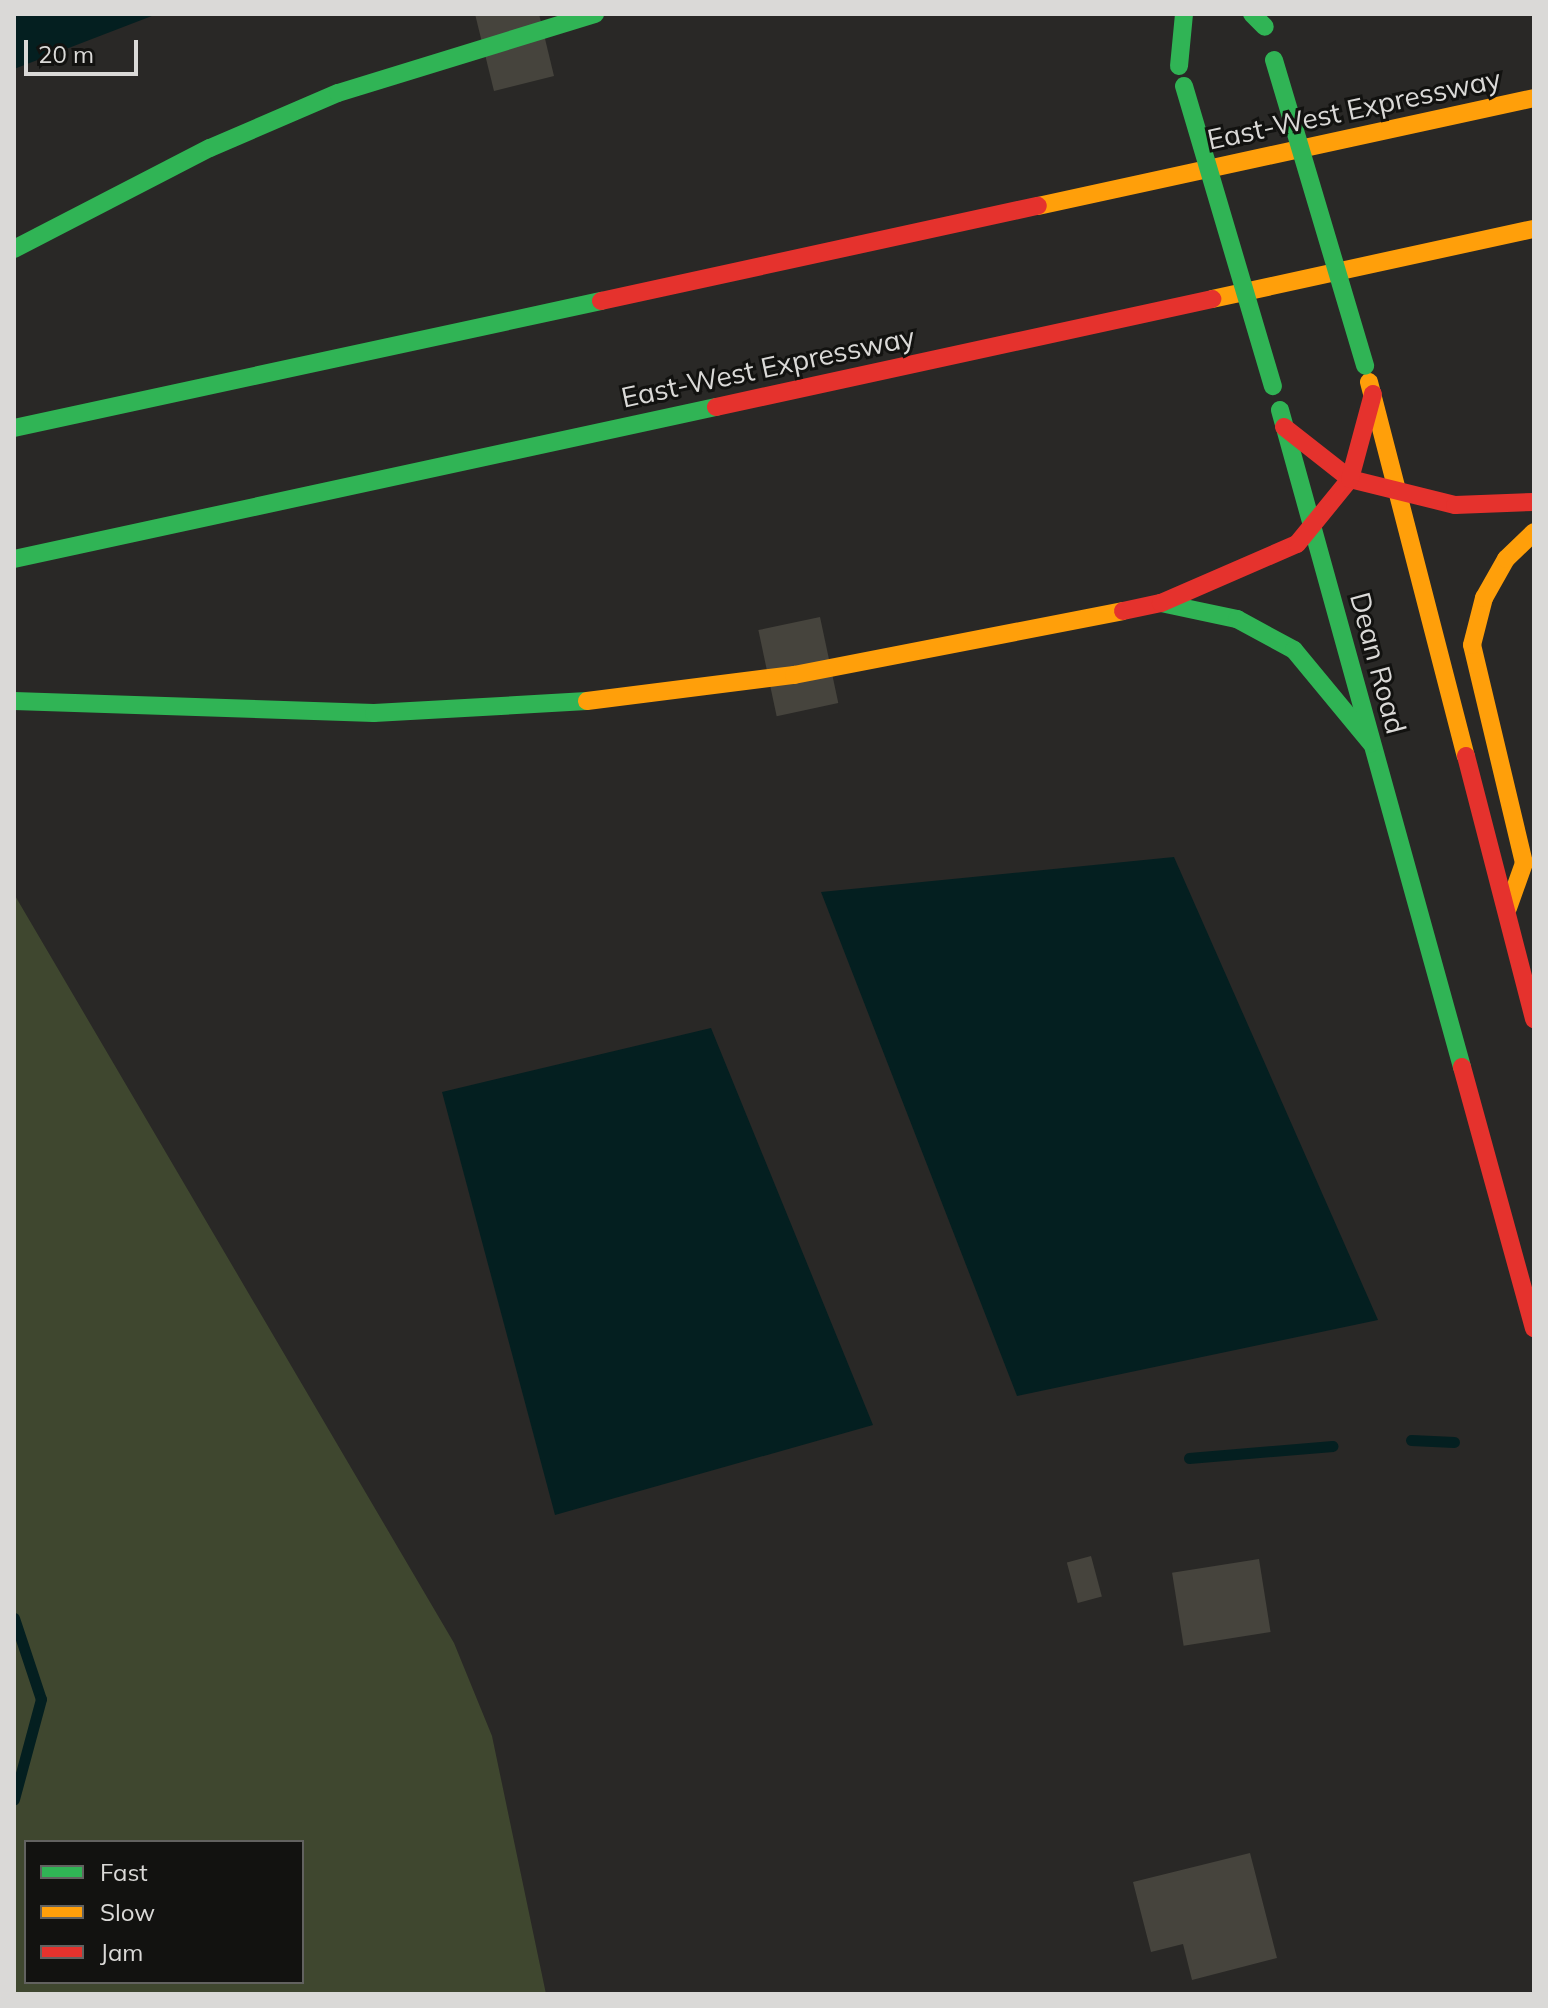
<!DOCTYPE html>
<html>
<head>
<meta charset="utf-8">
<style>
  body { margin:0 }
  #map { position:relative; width:1548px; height:2008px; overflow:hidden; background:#292826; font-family:Mulish,sans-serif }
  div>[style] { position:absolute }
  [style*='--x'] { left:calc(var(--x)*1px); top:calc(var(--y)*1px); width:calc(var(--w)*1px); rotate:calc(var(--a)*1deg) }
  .green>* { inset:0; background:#3f472f }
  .water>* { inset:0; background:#041f20 }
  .stream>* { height:11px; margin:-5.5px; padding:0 5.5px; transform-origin:5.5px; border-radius:5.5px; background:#041f20 }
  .building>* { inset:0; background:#46443d; transform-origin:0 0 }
  .fast>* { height:18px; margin:-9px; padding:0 9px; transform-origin:9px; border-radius:9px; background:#30b455 }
  .slow>* { height:18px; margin:-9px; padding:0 9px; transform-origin:9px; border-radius:9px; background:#ff9f0a }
  .jam>* { height:18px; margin:-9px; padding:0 9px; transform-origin:9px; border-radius:9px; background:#e5322d }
  .fast-bridge>* { height:18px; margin:-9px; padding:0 9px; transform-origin:9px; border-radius:9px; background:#30b455 }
  span { translate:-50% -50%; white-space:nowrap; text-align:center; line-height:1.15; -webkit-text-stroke:6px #121210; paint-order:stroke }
  .street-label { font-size:28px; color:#dad9d7 }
  .frame { position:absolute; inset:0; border:16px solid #dad9d7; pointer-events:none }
  .legend { position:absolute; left:24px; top:1840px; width:280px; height:144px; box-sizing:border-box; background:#121210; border:2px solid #626260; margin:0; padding:10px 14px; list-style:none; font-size:24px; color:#dad9d7 }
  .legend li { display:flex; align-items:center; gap:16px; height:40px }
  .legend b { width:40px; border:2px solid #626260 }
  .scale { position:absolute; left:24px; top:40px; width:114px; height:36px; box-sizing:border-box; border:4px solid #dad9d7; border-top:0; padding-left:10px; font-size:24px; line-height:28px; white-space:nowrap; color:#dad9d7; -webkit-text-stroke:6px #121210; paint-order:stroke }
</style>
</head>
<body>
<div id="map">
  <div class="green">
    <div style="clip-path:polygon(evenodd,14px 894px,454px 1643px,492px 1736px,546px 1994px,14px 1994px,14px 894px,26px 1842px,302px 1842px,302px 1982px,26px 1982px,26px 1842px)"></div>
  </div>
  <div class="water">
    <div style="clip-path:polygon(14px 14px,157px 14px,14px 69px)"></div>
    <div style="clip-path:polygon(1174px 857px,1378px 1320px,1017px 1396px,821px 892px)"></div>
    <div style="clip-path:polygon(711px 1028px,873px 1425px,555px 1515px,442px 1092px)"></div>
  </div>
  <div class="stream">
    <div style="--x:1411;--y:1440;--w:43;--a:2.7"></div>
    <div style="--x:1189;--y:1458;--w:144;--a:-4.8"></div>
    <div style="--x:14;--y:1618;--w:85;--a:71.6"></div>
    <div style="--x:41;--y:1699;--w:104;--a:105.1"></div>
  </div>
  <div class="building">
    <div style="clip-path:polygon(475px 14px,539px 14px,554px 76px,494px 91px)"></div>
    <div style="left:820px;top:617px;width:88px;height:63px;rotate:78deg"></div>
    <div style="left:1091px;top:1556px;width:42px;height:25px;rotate:75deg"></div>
    <div style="left:1259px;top:1559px;width:74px;height:88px;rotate:81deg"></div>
    <div style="clip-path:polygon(1250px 1853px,1277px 1958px,1192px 1980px,1183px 1944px,1151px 1952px,1133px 1882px)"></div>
  </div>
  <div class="fast">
    <div style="--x:1252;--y:14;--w:18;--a:45"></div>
    <div style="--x:1179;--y:66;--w:52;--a:-84.5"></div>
    <div style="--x:14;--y:249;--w:220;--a:-27.3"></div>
    <div style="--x:210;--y:148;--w:139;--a:-23.3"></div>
    <div style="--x:338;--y:93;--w:269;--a:-17.1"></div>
    <div style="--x:1280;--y:410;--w:682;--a:74.52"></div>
    <div style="--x:14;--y:428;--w:601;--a:-12.21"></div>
    <div style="--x:14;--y:559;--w:718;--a:-12.22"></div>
    <div style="--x:1161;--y:603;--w:78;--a:11.9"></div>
    <div style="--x:1237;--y:619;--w:65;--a:28.5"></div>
    <div style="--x:1294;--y:650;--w:121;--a:50.4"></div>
    <div style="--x:14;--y:701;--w:360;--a:1.9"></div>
    <div style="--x:374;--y:713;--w:213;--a:-3.2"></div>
  </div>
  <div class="slow">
    <div style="--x:1038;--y:206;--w:508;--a:-12.28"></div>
    <div style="--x:1212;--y:299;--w:330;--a:-12.3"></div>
    <div style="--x:1369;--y:382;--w:386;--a:75.5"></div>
    <div style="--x:587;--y:701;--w:209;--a:-7.2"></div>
    <div style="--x:794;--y:675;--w:335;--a:-11"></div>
    <div style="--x:1508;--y:908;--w:48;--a:-70.4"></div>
    <div style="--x:1524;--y:863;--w:224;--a:-103.4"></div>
    <div style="--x:1472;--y:645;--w:49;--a:-75.7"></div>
    <div style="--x:1484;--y:598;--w:45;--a:-60.6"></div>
    <div style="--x:1506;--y:559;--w:39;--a:-44"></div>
  </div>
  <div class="jam">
    <div style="--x:601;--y:301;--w:447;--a:-12.3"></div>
    <div style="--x:716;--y:407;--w:508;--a:-12.28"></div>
    <div style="--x:1284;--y:427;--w:84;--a:38.2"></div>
    <div style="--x:1350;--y:479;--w:108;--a:13.9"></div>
    <div style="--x:1455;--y:505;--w:79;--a:-2.2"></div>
    <div style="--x:1123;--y:611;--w:39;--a:-12"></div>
    <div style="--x:1161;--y:603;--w:148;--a:-23.5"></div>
    <div style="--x:1297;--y:544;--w:84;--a:-50.8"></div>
    <div style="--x:1350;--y:479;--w:88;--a:-74.9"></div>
    <div style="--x:1466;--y:756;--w:272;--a:75.5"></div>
    <div style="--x:1462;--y:1067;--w:271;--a:74.6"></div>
  </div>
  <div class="fast-bridge">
    <div style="--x:1274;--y:60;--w:319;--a:73.4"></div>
    <div style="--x:1184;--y:86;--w:313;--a:73.5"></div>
  </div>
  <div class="street-label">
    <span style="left:1354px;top:109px;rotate:-12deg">East-West Expressway</span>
    <span style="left:768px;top:367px;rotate:-12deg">East-West Expressway</span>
    <span style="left:1378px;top:663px;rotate:75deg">Dean Road</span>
  </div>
  <div class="frame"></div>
  <ul class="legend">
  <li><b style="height:10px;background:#30b455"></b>Fast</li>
  <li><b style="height:10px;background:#ff9f0a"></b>Slow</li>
  <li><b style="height:10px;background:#e5322d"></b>Jam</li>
  </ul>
  <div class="scale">20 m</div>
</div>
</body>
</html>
